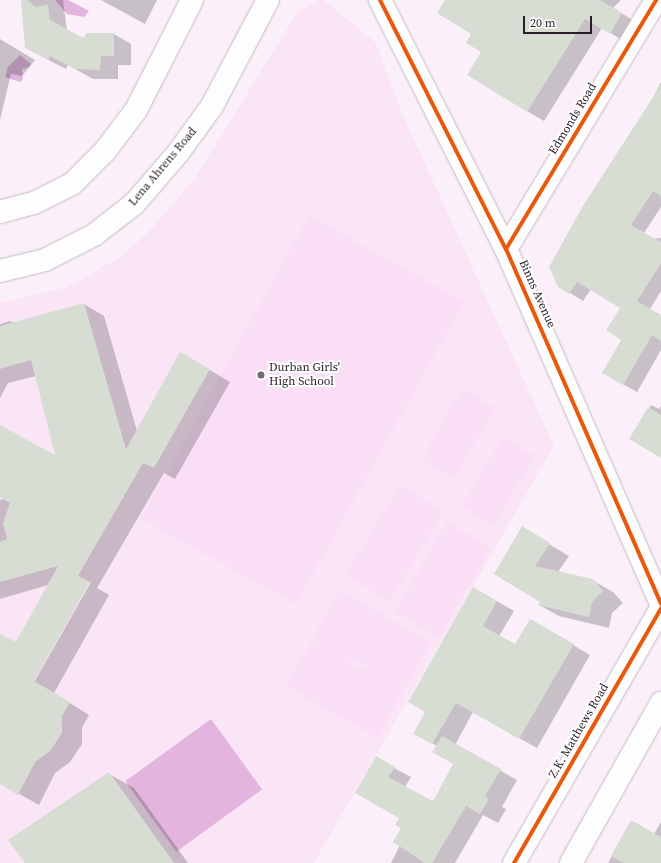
<!DOCTYPE html>
<html>
<head>
<meta charset="utf-8">
<style>
  body { margin:0 }
  #map { position:relative; width:661px; height:863px; overflow:hidden; background:#fbf0f9; font-family:"Source Serif 4",serif }
  div>[style] { position:absolute }
  [style*='--x'] { left:calc(var(--x)*1px); top:calc(var(--y)*1px); width:calc(var(--w)*1px); rotate:calc(var(--a)*1deg) }
  .built>* { inset:0; background:#fae5f7 }
  .green>* { inset:0; background:#f9def6; transform-origin:0 0 }
  .water>* { inset:0; background:#e2b4de; transform-origin:0 0 }
  .shadow>* { inset:0; background:#0003 }
  .building>* { inset:0; background:#d8ddd4 }
  .roads { filter:drop-shadow(0 0 1px #c4bbc3) drop-shadow(0 0 1px #c4bbc3) }
  .minor>* { height:22px; margin:-11px; padding:0 11px; transform-origin:11px; border-radius:11px; background:#fefdfe }
  .major>* { height:22px; margin:-11px; padding:0 11px; transform-origin:11px; border-radius:11px; background:#fefdfe }
  .cycleway>* { height:4px; margin:-2px; padding:0 2px; transform-origin:2px; border-radius:2px; background:#e8590c }
  .dots>* { width:11px; height:11px; translate:-50% -50%; box-sizing:border-box; border:2px solid #fff; border-radius:50% }
  span { translate:-50% -50%; white-space:nowrap; text-align:center; line-height:1.15; -webkit-text-stroke:4px #fff; paint-order:stroke }
  .street-label { font-size:12px; color:#271e26 }
  .poi-label { font-size:12px; color:#271e26 }
  .left { translate:0 -50%; text-align:left }
  .scale { position:absolute; left:523px; top:16px; width:69px; height:18px; box-sizing:border-box; border:2px solid #271e26; border-top:0; padding-left:5px; font-size:12px; line-height:14px; white-space:nowrap; color:#271e26; -webkit-text-stroke:3px #fff; paint-order:stroke }
</style>
</head>
<body>
<div id="map">
  <div class="built">
    <div style="clip-path:polygon(320px 0,324px 0,376px 43px,401px 111px,554px 446px,314px 863px,0 863px,0 303px,68px 287px,124px 255px,153px 227px,195px 178px,298px 11px)"></div>
  </div>
  <div class="green">
    <div style="left:309px;top:216px;width:177px;height:346px;rotate:29deg"></div>
    <div style="left:462px;top:389px;width:38px;height:81px;rotate:30deg"></div>
    <div style="left:503px;top:437px;width:37px;height:81px;rotate:31deg"></div>
    <div style="left:400px;top:485px;width:51px;height:105px;rotate:31deg"></div>
    <div style="left:447px;top:522px;width:51px;height:104px;rotate:30deg"></div>
    <div style="clip-path:polygon(evenodd,340px 591px,431px 642px,406px 687px,403px 686px,400px 690px,403px 692px,378px 738px,286px 686px,312px 641px,316px 643px,319px 638px,314px 635px,340px 591px,352px 657px,370px 667px,368px 672px,349px 662px,352px 657px)"></div>
  </div>
  <div class="water">
    <div style="clip-path:polygon(55px 0,68px 0,89px 11px,84px 17px,67px 14px)"></div>
    <div style="clip-path:polygon(20px 55px,31px 64px,29px 67px,22px 69px,23px 79px,20px 82px,5px 77px,8px 67px)"></div>
    <div style="left:211px;top:719px;width:87px;height:106px;rotate:54deg"></div>
  </div>
  <div class="shadow">
    <div style="clip-path:polygon(22px 0,63px 0,67px 31px,83px 40px,114px 34px,131px 44px,131px 65px,118px 65px,118px 79px,93px 79px,68px 65px,66px 69px,52px 62px,42px 56px)"></div>
    <div style="clip-path:polygon(101px 0,157px 0,145px 24px)"></div>
    <div style="clip-path:polygon(446px 0,621px 0,613px 8px,639px 24px,627px 43px,602px 28px,544px 121px,527px 111px)"></div>
    <div style="clip-path:polygon(0 39px,35px 60px,22px 76px,11px 74px,0 120px)"></div>
    <div style="clip-path:polygon(661px 82px,661px 207px,644px 233px,653px 239px,661px 238px,661px 291px,650px 309px,661px 316px,661px 350px,637px 392px,603px 373px,623px 339px,622px 307px,591px 289px,583px 301px,559px 286px)"></div>
    <div style="clip-path:polygon(evenodd,84px 304px,104px 316px,137px 431px,181px 353px,230px 382px,175px 479px,164px 473px,97px 588px,109px 595px,54px 693px,89px 715px,82px 728px,82px 744px,70px 762px,55px 773px,39px 805px,0 783px,0 635px,16px 644px,48px 585px,0 599px,0 500px,4px 499px,0 496px,0 426px,57px 457px,36px 376px,8px 383px,0 398px,0 324px,10px 321px,14px 323px,84px 304px,89px 582px,91px 582px,32px 686px,31px 685px,89px 582px)"></div>
    <div style="clip-path:polygon(651px 405px,659px 409px,661px 406px,661px 457px,630px 439px)"></div>
    <div style="clip-path:polygon(522px 528px,569px 556px,558px 572px,592px 580px,613px 592px,623px 603px,612px 613px,609px 628px,559px 616px,539px 605px,541px 601px)"></div>
    <div style="clip-path:polygon(474px 588px,514px 611px,499px 636px,515px 646px,530px 620px,590px 655px,537px 748px,473px 712px,455px 745px,517px 780px,502px 807px,506px 809px,498px 823px,483px 815px,455px 863px,391px 863px,400px 845px,402px 828px,400px 818px,376px 758px,411px 777px,405px 787px,433px 803px,455px 764px,437px 746px,415px 734px,427px 712px)"></div>
    <div style="clip-path:polygon(109px 774px,134px 788px,188px 863px,26px 863px)"></div>
    <div style="clip-path:polygon(631px 821px,654px 834px,661px 822px,661px 863px,608px 863px)"></div>
  </div>
  <div class="building">
    <div style="clip-path:polygon(21px 0,27px 0,35px 7px,48px 5px,50px 20px,83px 38px,87px 33px,114px 33px,114px 56px,101px 56px,100px 70px,75px 69px,50px 56px,48px 60px,25px 48px)"></div>
    <div style="clip-path:polygon(445px 0,600px 0,622px 13px,610px 34px,585px 19px,527px 112px,467px 75px,481px 52px,466px 43px,471px 34px,437px 13px)"></div>
    <div style="clip-path:polygon(661px 85px,661px 196px,653px 191px,631px 225px,661px 242px,661px 263px,637px 301px,661px 315px,661px 341px,652px 335px,623px 385px,602px 373px,621px 340px,606px 330px,620px 308px,577px 282px,569px 294px,558px 287px,549px 267px,584px 204px)"></div>
    <div style="clip-path:polygon(84px 303px,126px 449px,180px 352px,210px 369px,154px 468px,143px 463px,78px 576px,90px 582px,34px 681px,70px 702px,62px 716px,62px 733px,50px 751px,35px 762px,18px 795px,0 784px,0 634px,16px 642px,58px 566px,0 582px,0 542px,7px 539px,3px 523px,10px 503px,0 497px,0 425px,55px 455px,31px 360px,0 369px,0 326px)"></div>
    <div style="clip-path:polygon(648px 407px,661px 415px,661px 458px,629px 439px)"></div>
    <div style="clip-path:polygon(522px 526px,550px 543px,535px 566px,593px 579px,603px 591px,592px 602px,589px 617px,538px 605px,540px 602px,494px 574px)"></div>
    <div style="clip-path:polygon(473px 587px,497px 601px,483px 626px,515px 644px,530px 619px,574px 644px,519px 739px,456px 703px,432px 744px,413px 734px,425px 712px,408px 702px)"></div>
    <div style="clip-path:polygon(442px 736px,501px 769px,485px 796px,489px 799px,480px 814px,466px 806px,432px 863px,425px 863px,393px 842px,401px 828px,395px 825px,399px 818px,355px 793px,376px 756px,395px 767px,388px 777px,433px 801px,453px 764px,432px 752px)"></div>
    <div style="clip-path:polygon(109px 772px,174px 863px,25px 863px,8px 840px)"></div>
    <div style="clip-path:polygon(631px 820px,661px 837px,661px 863px,624px 863px,611px 856px)"></div>
  </div>
  <div class="roads">
    <div class="minor">
      <div style="--x:380;--y:0;--w:279;--a:63.2"></div>
      <div style="--x:506;--y:249;--w:387;--a:66.4"></div>
      <div style="--x:506;--y:249;--w:291;--a:-58.9"></div>
      <div style="--x:514;--y:863;--w:294;--a:-60"></div>
      <div style="--x:571;--y:863;--w:184;--a:-60.6"></div>
    </div>
    <div class="major">
      <div style="--x:0;--y:212;--w:35;--a:-15"></div>
      <div style="--x:34;--y:203;--w:42;--a:-26.6"></div>
      <div style="--x:72;--y:184;--w:47;--a:-45"></div>
      <div style="--x:105;--y:151;--w:51;--a:-52.9"></div>
      <div style="--x:136;--y:110;--w:123;--a:-63"></div>
      <div style="--x:0;--y:271;--w:46;--a:-13.7"></div>
      <div style="--x:45;--y:260;--w:55;--a:-27"></div>
      <div style="--x:94;--y:235;--w:51;--a:-37.8"></div>
      <div style="--x:134;--y:204;--w:67;--a:-49.2"></div>
      <div style="--x:178;--y:153;--w:58;--a:-54.1"></div>
      <div style="--x:212;--y:106;--w:120;--a:-62.2"></div>
    </div>
  </div>
  <div class="cycleway">
    <div style="--x:380;--y:0;--w:279;--a:63.2"></div>
    <div style="--x:506;--y:249;--w:387;--a:66.4"></div>
    <div style="--x:506;--y:249;--w:291;--a:-58.9"></div>
    <div style="--x:514;--y:863;--w:294;--a:-60"></div>
  </div>
  <div class="dots">
    <div style="left:261px;top:375px;background:#716870"></div>
  </div>
  <div class="street-label">
    <span style="left:573px;top:119px;rotate:-59deg">Edmonds Road</span>
    <span style="left:163px;top:167px;rotate:-50deg">Lena Ahrens Road</span>
    <span style="left:537px;top:294px;rotate:66deg">Binns Avenue</span>
    <span style="left:579px;top:731px;rotate:-60deg">Z.K. Matthews Road</span>
  </div>
  <div class="poi-label">
    <span class="left" style="left:269px;top:375px">Durban Girls'<br>High School</span>
  </div>
  <div class="scale">20 m</div>
</div>
</body>
</html>
